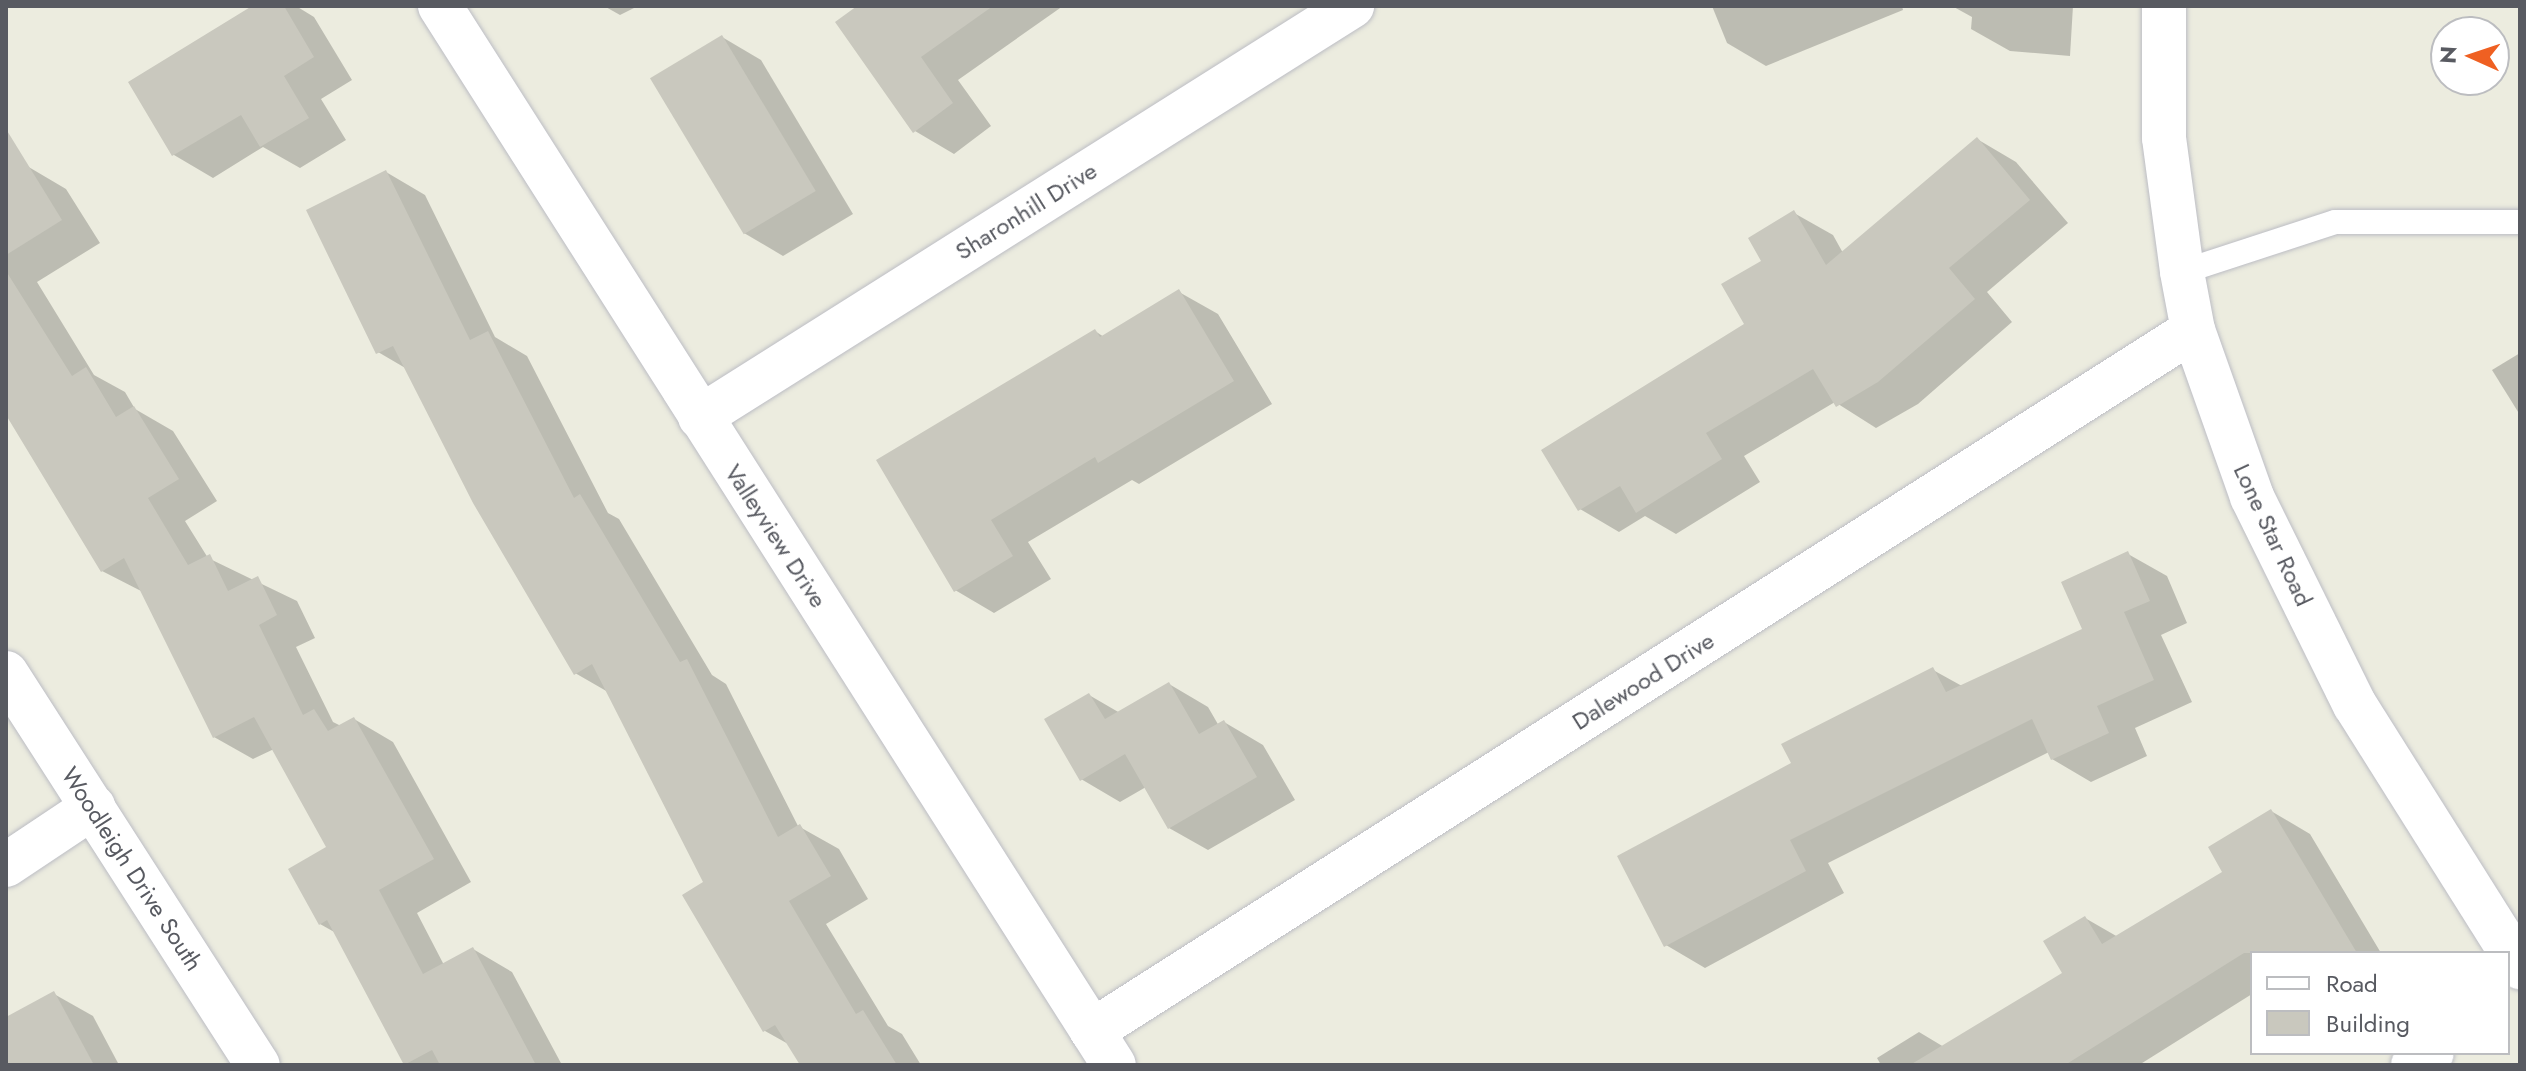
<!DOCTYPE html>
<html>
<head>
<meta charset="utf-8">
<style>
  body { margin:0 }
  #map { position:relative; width:2526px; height:1071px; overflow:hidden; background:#ececdf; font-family:Jost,sans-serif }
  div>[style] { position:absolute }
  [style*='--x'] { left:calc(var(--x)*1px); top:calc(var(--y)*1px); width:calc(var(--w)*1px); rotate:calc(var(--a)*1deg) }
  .shadow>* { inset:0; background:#0003 }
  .building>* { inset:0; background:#c9c8be; transform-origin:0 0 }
  .roads { filter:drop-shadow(0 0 2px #bcbdc4) drop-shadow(0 0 2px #bcbdc4) }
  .service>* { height:24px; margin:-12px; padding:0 12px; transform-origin:12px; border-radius:12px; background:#fff }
  .minor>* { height:44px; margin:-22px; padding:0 22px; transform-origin:22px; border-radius:22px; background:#fff }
  .tertiary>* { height:44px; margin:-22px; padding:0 22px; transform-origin:22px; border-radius:22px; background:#fff }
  span { translate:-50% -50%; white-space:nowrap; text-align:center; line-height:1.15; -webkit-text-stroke:7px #fff; paint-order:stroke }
  .street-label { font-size:24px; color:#585a61 }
  .frame { position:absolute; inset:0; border:8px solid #585a61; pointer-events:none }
  .legend { position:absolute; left:2250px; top:951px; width:260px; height:104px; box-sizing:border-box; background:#fff; border:2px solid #bcbdc0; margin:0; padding:10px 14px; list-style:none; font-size:24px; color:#585a61 }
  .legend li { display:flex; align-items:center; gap:16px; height:40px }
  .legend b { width:40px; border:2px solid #bcbdc0 }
  .north { position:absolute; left:2430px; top:16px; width:80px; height:80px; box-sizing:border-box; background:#fff; border:2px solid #bcbdc0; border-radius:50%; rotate:273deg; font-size:22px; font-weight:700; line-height:32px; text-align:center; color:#585a61 }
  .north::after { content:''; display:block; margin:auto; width:28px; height:36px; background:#ef6022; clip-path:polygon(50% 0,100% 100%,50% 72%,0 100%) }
</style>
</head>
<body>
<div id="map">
  <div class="shadow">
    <div style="clip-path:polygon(256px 6px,296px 6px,314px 17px,352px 80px,321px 99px,346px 140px,300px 168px,263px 147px,213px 178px,174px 155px,130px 83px)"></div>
    <div style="clip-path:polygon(604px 6px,638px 6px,620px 15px)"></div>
    <div style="clip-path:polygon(860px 6px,1063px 6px,958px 80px,991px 126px,954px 154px,915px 131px)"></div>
    <div style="clip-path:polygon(1712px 6px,1902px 6px,1903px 10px,1766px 66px,1727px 43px)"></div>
    <div style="clip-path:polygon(1952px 6px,2073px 6px,2070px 56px,2010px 51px,1971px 29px,1972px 17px)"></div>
    <div style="clip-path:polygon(722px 37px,761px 60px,853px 214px,783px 256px,744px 233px)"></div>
    <div style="clip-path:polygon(1977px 139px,2016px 162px,2068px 223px,1987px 292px,2012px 322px,1918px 404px,1876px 428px,1835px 402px,1744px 456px,1760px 482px,1676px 534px,1645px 516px,1619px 532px,1580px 509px,1747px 324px,1764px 262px,1794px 213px,1833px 235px,1843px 253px)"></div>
    <div style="clip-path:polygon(27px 166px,66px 189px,100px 243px,37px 282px,94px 375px,125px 392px,135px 409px,173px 431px,217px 501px,185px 521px,208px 558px,297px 601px,315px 638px,296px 647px,333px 722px,341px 726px,354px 719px,393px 742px,471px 882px,417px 913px,444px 965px,473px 949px,512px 972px,562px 1065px,405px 1063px,336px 933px,320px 924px,329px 848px,274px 749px,253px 759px,214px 737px,143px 592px,102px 571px,6px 412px,6px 180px)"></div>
    <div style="clip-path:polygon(386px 172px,425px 195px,495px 337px,527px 356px,608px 513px,619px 519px,712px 675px,726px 684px,798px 826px,839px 849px,868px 899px,826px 924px,888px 1026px,902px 1034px,921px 1065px,802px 1065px,790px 1045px,765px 1031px,705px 883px,608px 692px,575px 673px,407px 369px,378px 352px)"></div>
    <div style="clip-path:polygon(1179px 292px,1218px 314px,1272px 404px,1139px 484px,1132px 480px,1028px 542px,1051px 579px,994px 613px,955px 590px,879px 461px,1095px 331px,1104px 337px)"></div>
    <div style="clip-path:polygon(2520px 353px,2520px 415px,2492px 370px)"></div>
    <div style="clip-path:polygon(2128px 554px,2167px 576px,2187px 623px,2161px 635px,2192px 702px,2135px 728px,2147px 756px,2091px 782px,2052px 759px,2049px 752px,1828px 863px,1844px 893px,1705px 968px,1666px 945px,1793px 764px,1933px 670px,1962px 686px,2084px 630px)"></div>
    <div style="clip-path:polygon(1169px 684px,1208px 707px,1219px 726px,1224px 722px,1263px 745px,1295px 800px,1208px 850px,1169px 828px,1146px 787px,1120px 802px,1081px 779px,1089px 695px,1120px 713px)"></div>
    <div style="clip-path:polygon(2271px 811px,2310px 834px,2381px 953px,2252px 953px,2252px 994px,2139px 1065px,1881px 1065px,1877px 1058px,1919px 1032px,1944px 1047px,2065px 973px,2085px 918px,2118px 937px,2225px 872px)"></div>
    <div style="clip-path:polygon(54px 994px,93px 1016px,119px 1065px,6px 1065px,6px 1020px)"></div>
  </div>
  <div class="building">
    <div style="clip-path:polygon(252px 6px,284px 6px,314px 57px,284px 76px,309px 118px,260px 147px,241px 115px,172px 156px,128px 82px)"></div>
    <div style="clip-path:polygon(857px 6px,993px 6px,921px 57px,953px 103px,913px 133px,835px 22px)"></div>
    <div style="left:722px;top:35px;width:182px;height:84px;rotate:59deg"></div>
    <div style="clip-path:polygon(6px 129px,62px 220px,6px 255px)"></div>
    <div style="clip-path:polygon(1977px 137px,2030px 200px,1949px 268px,1975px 299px,1878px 382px,1836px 407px,1813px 369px,1706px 433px,1722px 459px,1636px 513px,1620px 486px,1578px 511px,1541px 450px,1744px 324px,1721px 284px,1761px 261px,1748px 238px,1794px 210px,1826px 265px)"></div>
    <div style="clip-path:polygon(386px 170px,470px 340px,488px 331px,574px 498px,580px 494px,680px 662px,687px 659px,778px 837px,800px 824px,831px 876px,789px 901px,856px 1014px,863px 1010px,897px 1065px,800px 1065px,775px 1025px,763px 1032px,682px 895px,703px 882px,592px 664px,574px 675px,473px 503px,393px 346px,376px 354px,306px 210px)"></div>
    <div style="clip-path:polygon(6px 271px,72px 376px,86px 367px,116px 417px,134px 406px,179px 479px,148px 498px,188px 565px,210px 554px,228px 591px,258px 576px,277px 615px,259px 625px,303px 715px,314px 709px,328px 731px,354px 717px,434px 859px,379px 890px,423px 974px,473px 947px,536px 1065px,440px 1065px,432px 1050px,404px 1065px,327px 920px,319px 925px,288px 869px,326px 847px,254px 717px,213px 738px,124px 558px,101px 572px,6px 415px)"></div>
    <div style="clip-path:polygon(1179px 289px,1234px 381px,1098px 463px,1095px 457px,991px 520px,1013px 556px,954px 592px,876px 460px,1095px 329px,1100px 337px)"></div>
    <div style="clip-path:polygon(2128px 551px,2150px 601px,2124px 612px,2154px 680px,2097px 706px,2109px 733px,2051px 760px,2032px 719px,1790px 840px,1806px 871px,1664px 947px,1617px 856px,1791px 763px,1781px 744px,1933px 667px,1946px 692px,2082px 629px,2061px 582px)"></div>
    <div style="clip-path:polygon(1169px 682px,1199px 734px,1224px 720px,1257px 777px,1168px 829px,1125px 754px,1080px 781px,1044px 719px,1089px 693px,1105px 719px)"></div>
    <div style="clip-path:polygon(2271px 809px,2357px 953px,2244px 953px,2065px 1065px,1910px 1065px,2062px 973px,2043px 941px,2085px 916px,2102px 944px,2222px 872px,2208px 847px)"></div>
    <div style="clip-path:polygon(54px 991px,94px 1065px,6px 1065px,6px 1017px)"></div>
  </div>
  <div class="roads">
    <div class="service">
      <div style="--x:2182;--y:272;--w:161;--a:-18.1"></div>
      <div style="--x:2335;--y:222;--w:185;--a:0"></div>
    </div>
    <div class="minor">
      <div style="--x:440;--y:6;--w:1255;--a:57.53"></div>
      <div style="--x:700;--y:417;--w:771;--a:-32.23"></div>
      <div style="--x:6;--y:673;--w:466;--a:57.3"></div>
      <div style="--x:6;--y:865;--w:105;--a:-33.7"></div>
      <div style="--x:1092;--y:1031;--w:1305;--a:-32.48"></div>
      <div style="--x:2413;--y:1065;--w:22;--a:-32"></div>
    </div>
    <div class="tertiary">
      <div style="--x:2164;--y:6;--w:132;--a:90"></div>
      <div style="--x:2164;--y:138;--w:135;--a:82.3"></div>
      <div style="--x:2182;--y:272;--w:59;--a:79.3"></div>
      <div style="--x:2193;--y:330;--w:177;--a:70.5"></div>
      <div style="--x:2252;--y:497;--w:232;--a:63.7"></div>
      <div style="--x:2355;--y:705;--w:310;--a:57.8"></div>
    </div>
  </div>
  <div class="street-label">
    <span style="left:1026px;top:211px;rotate:-32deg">Sharonhill Drive</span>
    <span style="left:2273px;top:535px;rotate:65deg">Lone Star Road</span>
    <span style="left:776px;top:536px;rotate:57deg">Valleyview Drive</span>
    <span style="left:1643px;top:681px;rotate:-32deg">Dalewood Drive</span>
    <span style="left:132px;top:869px;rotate:57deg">Woodleigh Drive South</span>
  </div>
  <div class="frame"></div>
  <ul class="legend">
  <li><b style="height:10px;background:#fff"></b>Road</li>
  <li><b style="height:22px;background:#c9c8be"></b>Building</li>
  </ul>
  <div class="north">N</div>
</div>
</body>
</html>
